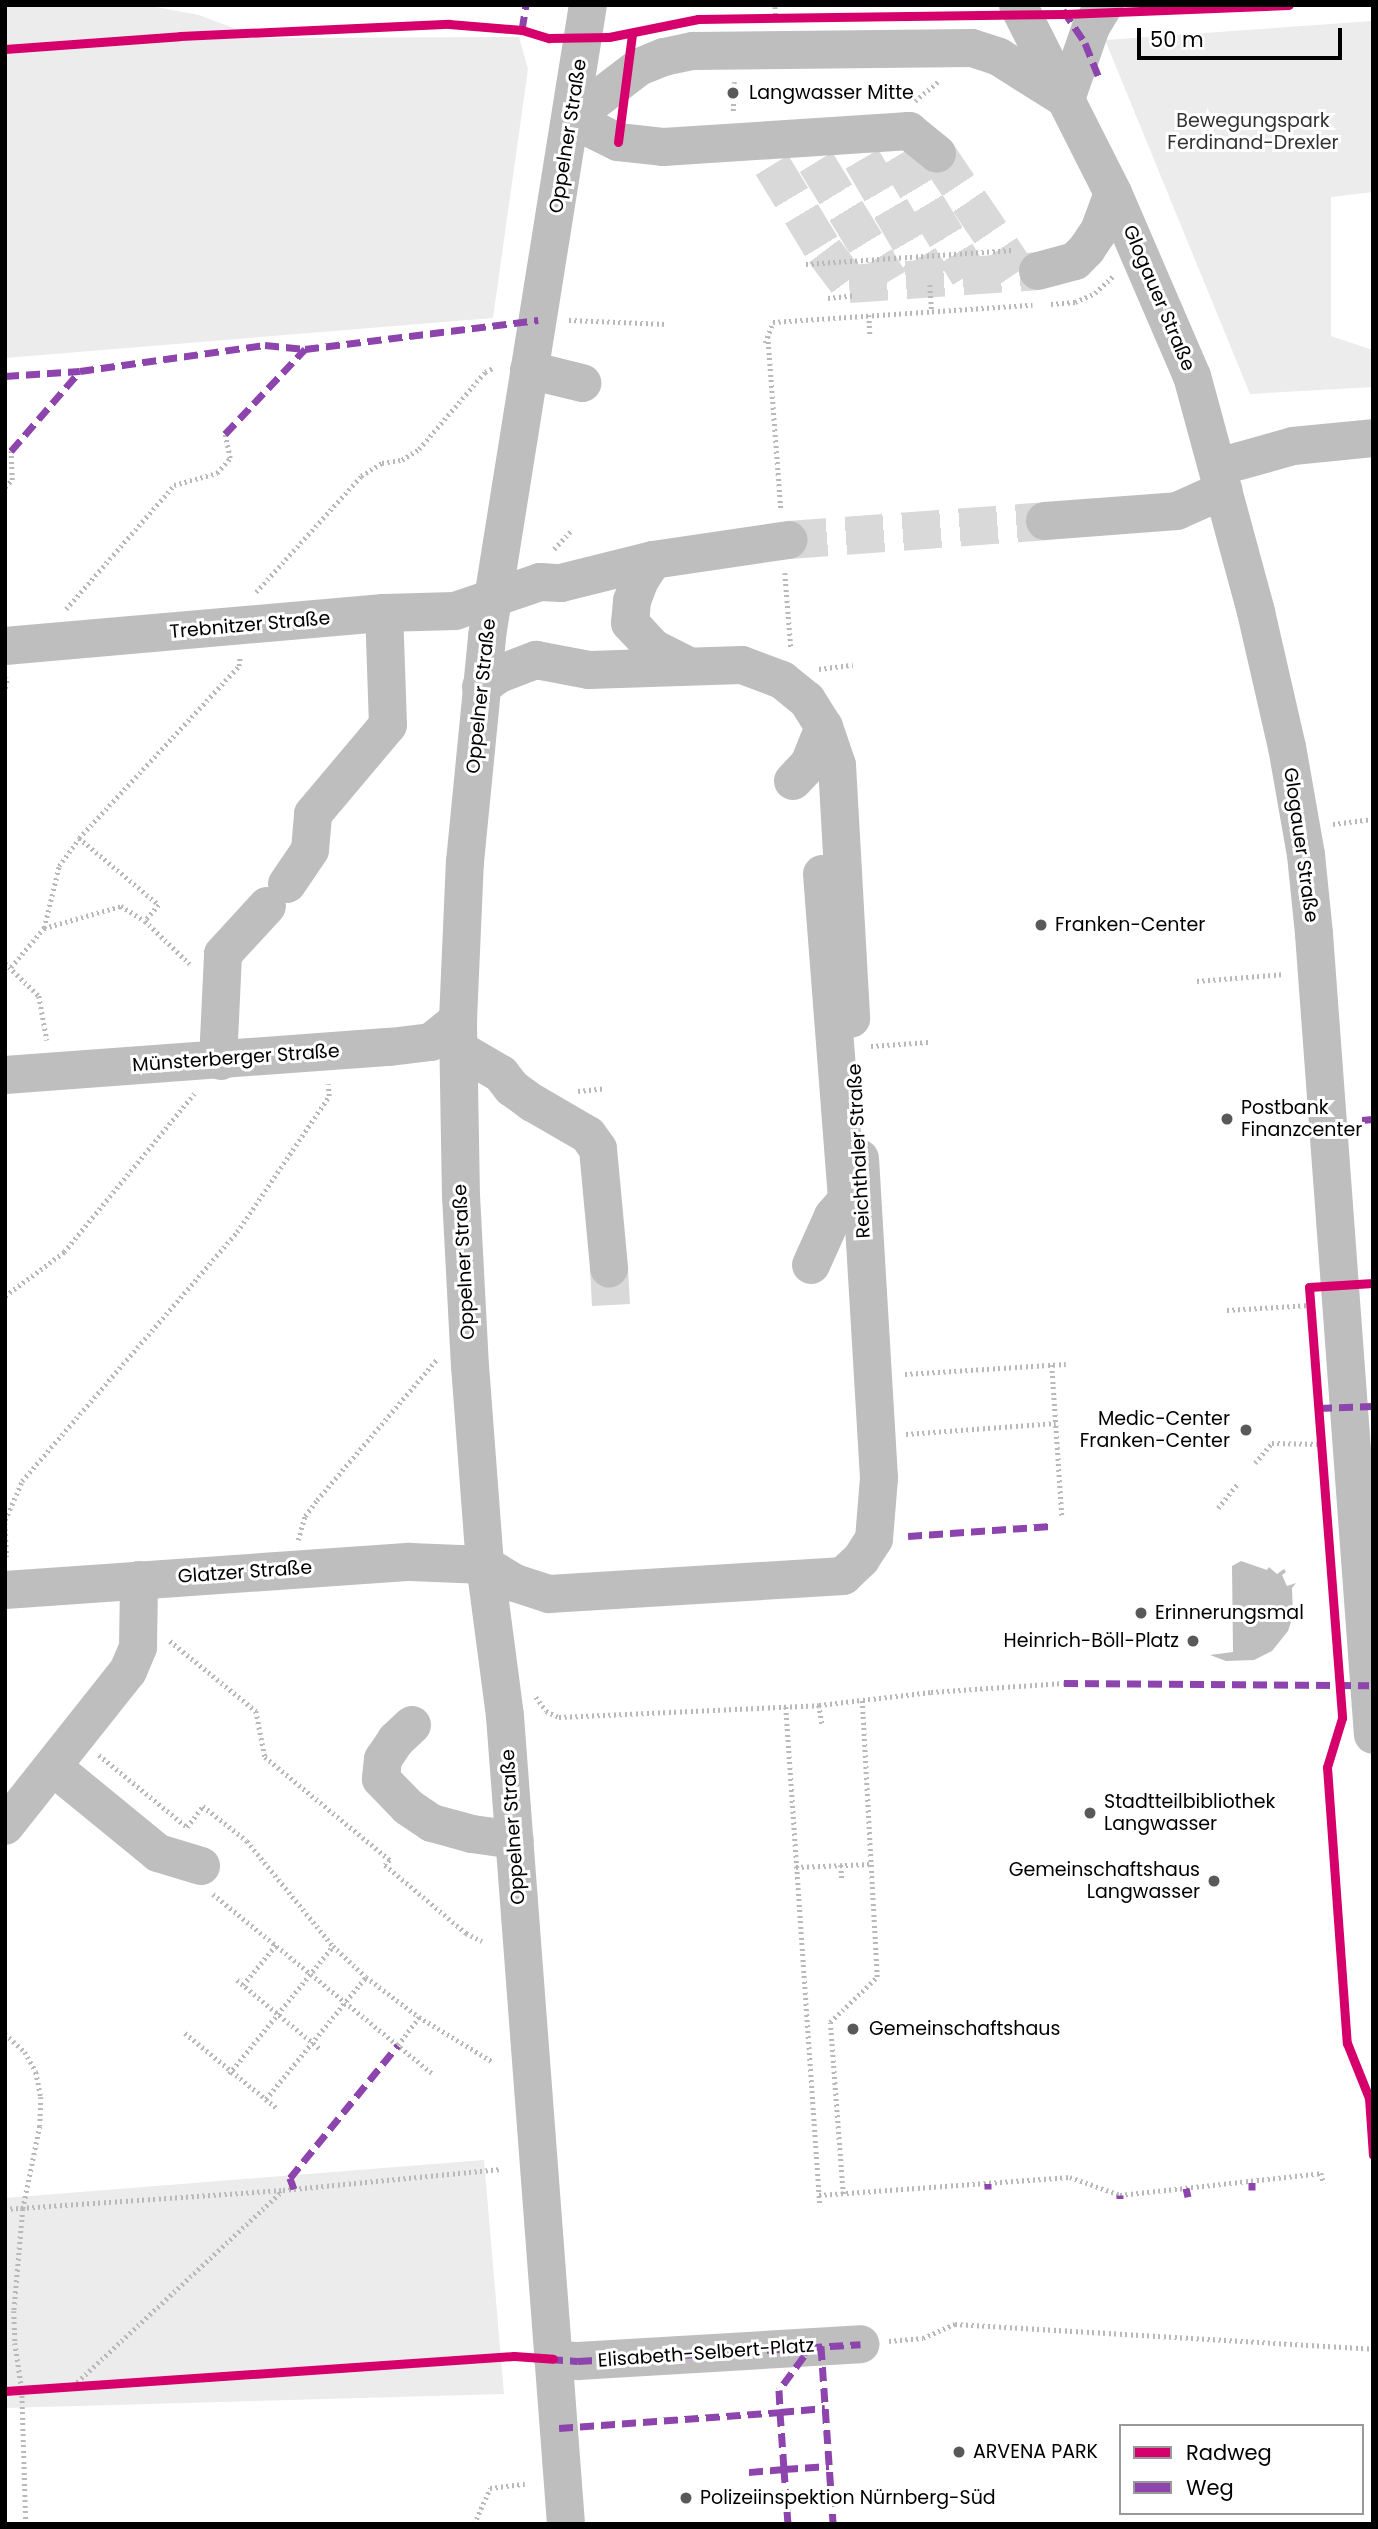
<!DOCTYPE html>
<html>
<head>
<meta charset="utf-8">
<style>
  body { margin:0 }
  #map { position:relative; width:1378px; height:2529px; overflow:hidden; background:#fff; font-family:Poppins,sans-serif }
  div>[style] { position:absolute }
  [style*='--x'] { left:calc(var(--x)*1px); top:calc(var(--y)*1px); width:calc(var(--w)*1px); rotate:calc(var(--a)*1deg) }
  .green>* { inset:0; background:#ececec }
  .water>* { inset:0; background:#bfbfbf }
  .minor-tunnel>* { height:38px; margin-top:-19px; transform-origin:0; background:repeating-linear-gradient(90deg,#d9d9d9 0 38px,transparent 0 57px) }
  .path>* { height:4.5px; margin-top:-2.25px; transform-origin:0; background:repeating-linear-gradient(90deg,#b9b9b9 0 2px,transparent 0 5.5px) }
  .minor>* { height:38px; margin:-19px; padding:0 19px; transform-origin:19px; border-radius:19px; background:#bebebe }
  .minor-bridge>* { height:38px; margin:-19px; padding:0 19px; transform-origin:19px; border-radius:19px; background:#bebebe }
  .quiet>* { height:7px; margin-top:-3.5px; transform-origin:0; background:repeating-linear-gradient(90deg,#8e44ad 0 14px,transparent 0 21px) }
  .cycleway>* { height:9px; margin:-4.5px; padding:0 4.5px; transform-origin:4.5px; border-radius:4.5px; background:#d6006c }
  .dots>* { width:19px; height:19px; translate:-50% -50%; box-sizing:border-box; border:4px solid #fff; border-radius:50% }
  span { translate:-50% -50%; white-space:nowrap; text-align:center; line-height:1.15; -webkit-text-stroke:6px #fff; paint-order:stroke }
  .poi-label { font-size:19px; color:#000 }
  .left { translate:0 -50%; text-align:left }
  .right { translate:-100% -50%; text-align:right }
  .park-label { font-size:19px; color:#333 }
  .street-label { font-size:19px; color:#000 }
  .frame { position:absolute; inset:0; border:7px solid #000; pointer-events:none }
  .legend { position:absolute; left:1119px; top:2424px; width:245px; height:91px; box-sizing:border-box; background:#fff; border:2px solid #999; margin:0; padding:9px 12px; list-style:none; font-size:21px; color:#000 }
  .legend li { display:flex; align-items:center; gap:14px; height:35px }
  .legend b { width:35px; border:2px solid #999 }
  .scale { position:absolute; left:1137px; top:28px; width:205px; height:32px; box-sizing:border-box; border:4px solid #000; border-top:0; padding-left:9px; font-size:21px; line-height:24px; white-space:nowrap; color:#000; -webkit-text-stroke:5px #fff; paint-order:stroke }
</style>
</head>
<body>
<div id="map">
  <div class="green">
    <div style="clip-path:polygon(5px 5px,146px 5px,199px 15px,260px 38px,519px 37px,528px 69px,493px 318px,5px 358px)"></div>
    <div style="clip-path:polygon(1373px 21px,1373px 192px,1331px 197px,1331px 336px,1373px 350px,1373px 387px,1250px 394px,1105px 40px)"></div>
    <div style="clip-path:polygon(484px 2160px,504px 2394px,5px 2408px,5px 2198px)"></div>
  </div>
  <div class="water">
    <div style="clip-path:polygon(1241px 1561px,1267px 1570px,1269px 1567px,1277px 1574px,1284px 1569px,1286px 1572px,1282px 1575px,1287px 1586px,1296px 1583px,1292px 1588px,1293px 1616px,1288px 1631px,1272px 1651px,1254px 1660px,1226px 1661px,1210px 1655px,1233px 1652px,1232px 1566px)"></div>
  </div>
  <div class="minor-tunnel">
    <div style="--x:937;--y:154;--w:143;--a:55.9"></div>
    <div style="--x:897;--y:156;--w:139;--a:58.8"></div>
    <div style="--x:862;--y:159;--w:138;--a:59.9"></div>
    <div style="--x:816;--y:162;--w:140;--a:58.5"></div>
    <div style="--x:772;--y:165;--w:100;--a:58.8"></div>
    <div style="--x:824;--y:251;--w:41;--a:52.9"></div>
    <div style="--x:849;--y:284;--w:189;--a:-3.9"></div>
    <div style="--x:789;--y:540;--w:257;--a:-4.2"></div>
    <div style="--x:609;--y:1268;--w:37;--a:87"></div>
  </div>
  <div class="path">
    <div style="--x:775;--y:7;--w:11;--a:85"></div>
    <div style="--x:915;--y:101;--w:30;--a:-40"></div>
    <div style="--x:733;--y:111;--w:29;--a:-88"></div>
    <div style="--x:806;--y:264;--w:207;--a:-3.9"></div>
    <div style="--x:930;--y:285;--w:26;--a:86"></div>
    <div style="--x:828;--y:298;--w:27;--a:-6"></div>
    <div style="--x:1051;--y:304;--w:24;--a:-5"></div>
    <div style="--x:1075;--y:302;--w:22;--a:-24"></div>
    <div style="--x:1095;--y:293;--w:26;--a:-43"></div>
    <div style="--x:869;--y:315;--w:19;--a:87"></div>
    <div style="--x:569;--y:320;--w:98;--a:2.3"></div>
    <div style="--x:768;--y:336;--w:173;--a:85.7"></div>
    <div style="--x:765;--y:343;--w:22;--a:-69"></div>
    <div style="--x:773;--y:322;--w:260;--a:-3.8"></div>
    <div style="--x:5;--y:487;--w:10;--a:-45"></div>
    <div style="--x:12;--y:480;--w:29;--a:-92"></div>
    <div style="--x:554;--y:549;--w:26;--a:-47"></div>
    <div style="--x:785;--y:573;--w:75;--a:85.4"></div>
    <div style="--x:256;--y:592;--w:156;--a:-47.8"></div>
    <div style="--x:361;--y:476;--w:25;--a:-32"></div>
    <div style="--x:382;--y:463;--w:20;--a:-9"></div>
    <div style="--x:402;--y:460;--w:20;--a:-33"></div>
    <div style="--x:419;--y:449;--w:101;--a:-49.4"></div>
    <div style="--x:485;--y:372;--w:9;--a:-27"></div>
    <div style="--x:66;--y:609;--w:164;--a:-48.9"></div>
    <div style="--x:174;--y:485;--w:45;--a:-15.6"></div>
    <div style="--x:217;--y:473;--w:20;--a:-49"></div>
    <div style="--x:230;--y:458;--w:25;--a:-102"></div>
    <div style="--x:819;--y:669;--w:34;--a:-7"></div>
    <div style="--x:5;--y:688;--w:11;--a:-75"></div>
    <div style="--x:1333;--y:824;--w:40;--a:-7.1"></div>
    <div style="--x:79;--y:838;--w:104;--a:39.9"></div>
    <div style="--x:159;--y:905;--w:21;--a:131"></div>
    <div style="--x:44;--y:928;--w:64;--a:-76.4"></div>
    <div style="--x:59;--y:866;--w:34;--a:-54"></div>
    <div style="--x:79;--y:838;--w:235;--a:-47.1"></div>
    <div style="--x:239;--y:666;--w:9;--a:-84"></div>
    <div style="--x:5;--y:963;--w:47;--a:44.1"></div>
    <div style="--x:39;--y:996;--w:45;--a:79.7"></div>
    <div style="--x:11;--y:967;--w:51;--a:-49.8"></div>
    <div style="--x:44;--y:928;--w:80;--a:-15.9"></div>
    <div style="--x:121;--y:906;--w:28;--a:32"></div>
    <div style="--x:145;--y:921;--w:62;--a:43.7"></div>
    <div style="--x:1197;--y:981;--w:88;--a:-4.5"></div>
    <div style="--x:871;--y:1046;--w:58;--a:-3.9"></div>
    <div style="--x:578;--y:1091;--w:27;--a:-6"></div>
    <div style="--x:5;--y:1296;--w:74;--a:-36.7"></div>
    <div style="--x:64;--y:1252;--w:205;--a:-50.6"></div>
    <div style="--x:1227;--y:1310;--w:83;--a:-3.4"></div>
    <div style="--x:1052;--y:1365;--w:151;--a:86.2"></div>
    <div style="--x:905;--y:1374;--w:161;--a:-3.6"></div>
    <div style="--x:906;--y:1434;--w:150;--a:-4.2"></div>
    <div style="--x:1255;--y:1463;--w:26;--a:-50"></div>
    <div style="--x:1272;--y:1443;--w:49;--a:1.2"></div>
    <div style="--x:1218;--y:1508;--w:33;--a:-51"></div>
    <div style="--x:5;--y:1520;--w:43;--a:-66.4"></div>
    <div style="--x:22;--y:1481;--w:329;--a:-49.2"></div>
    <div style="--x:237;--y:1232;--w:164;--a:-55.9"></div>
    <div style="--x:329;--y:1096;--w:12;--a:-95"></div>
    <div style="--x:5;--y:1523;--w:34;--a:87"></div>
    <div style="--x:298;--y:1540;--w:25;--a:-74"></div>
    <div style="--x:305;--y:1516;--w:20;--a:-53"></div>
    <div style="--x:317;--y:1500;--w:184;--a:-49.6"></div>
    <div style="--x:170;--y:1641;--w:111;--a:39.1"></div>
    <div style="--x:256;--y:1711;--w:47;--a:78.9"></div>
    <div style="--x:265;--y:1757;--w:162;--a:39.5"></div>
    <div style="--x:390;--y:1860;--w:7;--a:135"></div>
    <div style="--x:385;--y:1865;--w:106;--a:40"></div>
    <div style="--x:466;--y:1933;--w:18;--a:27"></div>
    <div style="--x:536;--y:1697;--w:17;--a:54"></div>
    <div style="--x:546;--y:1711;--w:14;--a:25"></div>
    <div style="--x:559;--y:1717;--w:260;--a:-2.6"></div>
    <div style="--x:819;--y:1705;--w:113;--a:-6.6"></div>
    <div style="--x:931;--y:1692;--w:133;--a:-3.9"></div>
    <div style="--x:819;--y:1705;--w:20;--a:81"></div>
    <div style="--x:786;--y:1707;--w:497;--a:86.1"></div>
    <div style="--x:99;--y:1755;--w:114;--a:39.3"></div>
    <div style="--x:187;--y:1827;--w:26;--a:-53"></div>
    <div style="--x:203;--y:1806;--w:56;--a:38.5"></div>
    <div style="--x:247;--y:1841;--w:136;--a:50.7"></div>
    <div style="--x:333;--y:1946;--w:45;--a:43.2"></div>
    <div style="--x:366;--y:1977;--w:66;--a:37"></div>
    <div style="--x:419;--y:2017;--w:87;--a:31.3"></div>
    <div style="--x:841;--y:1865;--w:15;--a:86"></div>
    <div style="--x:796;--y:1867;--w:75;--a:-2.3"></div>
    <div style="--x:213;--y:1894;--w:283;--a:39.3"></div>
    <div style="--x:237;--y:1980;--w:107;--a:39.7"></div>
    <div style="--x:243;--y:1985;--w:52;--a:-50.5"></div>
    <div style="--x:185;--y:2033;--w:120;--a:39.3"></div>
    <div style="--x:5;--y:2034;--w:27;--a:42"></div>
    <div style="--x:25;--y:2052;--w:23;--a:61"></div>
    <div style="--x:36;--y:2072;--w:25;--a:79"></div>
    <div style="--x:41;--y:2097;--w:29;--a:92"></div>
    <div style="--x:40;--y:2126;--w:85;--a:101.6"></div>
    <div style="--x:23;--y:2209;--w:102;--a:95"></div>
    <div style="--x:14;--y:2311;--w:32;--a:88"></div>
    <div style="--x:15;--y:2343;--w:48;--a:81.5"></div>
    <div style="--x:22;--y:2390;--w:134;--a:88.3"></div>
    <div style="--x:398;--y:2045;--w:35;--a:-53"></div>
    <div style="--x:229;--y:2074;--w:165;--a:-50.9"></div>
    <div style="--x:266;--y:2099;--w:158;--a:-50.7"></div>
    <div style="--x:843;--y:2194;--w:172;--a:-94.3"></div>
    <div style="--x:830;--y:2022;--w:65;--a:-43.8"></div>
    <div style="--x:877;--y:1977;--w:277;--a:-93.1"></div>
    <div style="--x:819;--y:2195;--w:252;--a:-4.1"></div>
    <div style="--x:1070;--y:2177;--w:53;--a:19.8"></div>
    <div style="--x:1120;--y:2195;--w:202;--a:-6.2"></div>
    <div style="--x:1321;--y:2173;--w:11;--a:75"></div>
    <div style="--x:5;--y:2209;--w:279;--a:-3.9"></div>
    <div style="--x:283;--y:2190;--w:219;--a:-5.5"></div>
    <div style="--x:889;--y:2341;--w:34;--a:-5"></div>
    <div style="--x:923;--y:2338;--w:35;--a:-24"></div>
    <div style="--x:955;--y:2324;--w:419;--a:3.4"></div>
    <div style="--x:73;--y:2386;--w:286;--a:-43"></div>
    <div style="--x:474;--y:2524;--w:39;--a:-66"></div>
    <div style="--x:490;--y:2488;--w:35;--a:-7"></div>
  </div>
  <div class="minor">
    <div style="--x:1018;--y:5;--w:211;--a:63.2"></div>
    <div style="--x:1113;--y:193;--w:199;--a:66.7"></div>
    <div style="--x:1192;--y:376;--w:245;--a:74.8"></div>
    <div style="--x:1256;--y:612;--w:139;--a:77.1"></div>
    <div style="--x:1287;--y:747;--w:110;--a:80"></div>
    <div style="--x:1306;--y:855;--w:79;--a:84.2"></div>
    <div style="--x:1314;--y:934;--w:803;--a:85.79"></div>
    <div style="--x:1066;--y:99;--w:76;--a:-70.9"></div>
    <div style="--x:1091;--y:27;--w:26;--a:-59"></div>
    <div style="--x:571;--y:119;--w:86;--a:-37.4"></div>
    <div style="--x:639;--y:67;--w:27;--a:-22"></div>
    <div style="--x:664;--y:57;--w:30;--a:-12"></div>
    <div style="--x:693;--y:51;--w:279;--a:-0.6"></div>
    <div style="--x:972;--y:48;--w:28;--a:18"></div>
    <div style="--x:999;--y:57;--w:77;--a:32.2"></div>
    <div style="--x:571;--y:119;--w:52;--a:26.1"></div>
    <div style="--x:618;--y:142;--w:45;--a:6.3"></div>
    <div style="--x:663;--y:147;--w:247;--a:-3.7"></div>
    <div style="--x:909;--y:131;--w:36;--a:39"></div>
    <div style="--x:1038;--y:271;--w:38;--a:-15"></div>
    <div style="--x:1075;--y:261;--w:16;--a:-45"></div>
    <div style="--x:1086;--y:250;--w:23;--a:-56"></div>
    <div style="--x:1099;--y:231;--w:40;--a:-69.8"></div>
    <div style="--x:529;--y:370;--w:55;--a:13.8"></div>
    <div style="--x:1218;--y:467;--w:78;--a:-15.6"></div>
    <div style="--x:1293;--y:446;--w:80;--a:-5.7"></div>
    <div style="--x:1045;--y:521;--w:132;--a:-4.3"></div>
    <div style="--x:1177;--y:511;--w:51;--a:-24.1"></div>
    <div style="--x:653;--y:560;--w:24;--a:123"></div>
    <div style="--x:640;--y:580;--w:22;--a:111"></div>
    <div style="--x:632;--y:601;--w:22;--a:95"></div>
    <div style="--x:630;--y:623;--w:34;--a:47"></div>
    <div style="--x:653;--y:648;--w:40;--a:26.6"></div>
    <div style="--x:5;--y:646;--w:380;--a:-5"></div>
    <div style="--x:384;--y:613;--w:71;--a:-1.6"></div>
    <div style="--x:455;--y:611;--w:90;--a:-18.8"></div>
    <div style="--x:540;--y:582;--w:21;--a:3"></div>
    <div style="--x:561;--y:583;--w:95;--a:-14"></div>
    <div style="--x:653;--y:560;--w:137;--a:-8.4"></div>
    <div style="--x:481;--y:687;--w:22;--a:-36"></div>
    <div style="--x:499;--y:674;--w:40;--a:-21"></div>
    <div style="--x:536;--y:660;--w:54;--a:10.7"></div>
    <div style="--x:589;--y:670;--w:153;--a:-1.9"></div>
    <div style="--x:742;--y:665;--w:43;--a:20.6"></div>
    <div style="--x:782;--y:680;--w:32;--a:39"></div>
    <div style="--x:807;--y:700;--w:32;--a:58"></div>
    <div style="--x:824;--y:727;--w:40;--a:71.1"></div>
    <div style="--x:837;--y:765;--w:254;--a:86.8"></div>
    <div style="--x:793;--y:781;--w:23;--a:-47"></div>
    <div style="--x:809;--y:764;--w:40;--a:-68"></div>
    <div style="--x:287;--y:884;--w:41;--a:-55.9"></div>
    <div style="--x:310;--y:850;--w:36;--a:-85"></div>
    <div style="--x:313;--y:814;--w:116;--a:-49.9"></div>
    <div style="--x:388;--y:725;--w:112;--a:-92"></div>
    <div style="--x:458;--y:1049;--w:50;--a:30.2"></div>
    <div style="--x:501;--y:1074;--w:18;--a:52"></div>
    <div style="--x:512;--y:1088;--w:26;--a:36"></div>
    <div style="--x:533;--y:1103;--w:64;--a:30.2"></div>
    <div style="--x:588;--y:1135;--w:17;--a:54"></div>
    <div style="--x:598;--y:1149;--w:120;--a:84.7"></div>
    <div style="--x:221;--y:1061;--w:21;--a:-95"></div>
    <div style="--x:219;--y:1040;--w:86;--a:-87.3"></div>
    <div style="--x:223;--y:954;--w:65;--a:-47.5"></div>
    <div style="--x:5;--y:1075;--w:386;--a:-4.2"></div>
    <div style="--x:390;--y:1047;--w:41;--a:-7"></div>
    <div style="--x:431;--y:1042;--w:35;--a:-39"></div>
    <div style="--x:811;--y:1265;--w:54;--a:-65.8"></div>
    <div style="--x:5;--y:1590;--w:406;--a:-4"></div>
    <div style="--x:410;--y:1562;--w:75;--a:2.3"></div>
    <div style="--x:485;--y:1565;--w:35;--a:31"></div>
    <div style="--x:515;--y:1583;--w:36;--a:18"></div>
    <div style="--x:549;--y:1594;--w:295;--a:-3.5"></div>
    <div style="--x:843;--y:1576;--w:25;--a:-43"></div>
    <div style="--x:861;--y:1559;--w:24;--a:-57"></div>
    <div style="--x:874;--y:1539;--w:61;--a:-85.3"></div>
    <div style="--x:879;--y:1478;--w:320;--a:-93.4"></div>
    <div style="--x:412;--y:1725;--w:22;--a:137"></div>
    <div style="--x:396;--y:1740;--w:23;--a:124"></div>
    <div style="--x:383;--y:1759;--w:20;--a:96"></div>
    <div style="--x:381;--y:1779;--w:39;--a:46"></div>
    <div style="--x:408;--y:1807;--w:29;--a:34"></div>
    <div style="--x:432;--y:1823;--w:41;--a:15.4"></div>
    <div style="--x:472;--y:1834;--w:43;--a:7.9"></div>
    <div style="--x:53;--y:1767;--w:136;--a:39.3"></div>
    <div style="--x:158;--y:1853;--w:45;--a:16.8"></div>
    <div style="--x:5;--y:1826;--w:198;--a:-51.6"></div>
    <div style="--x:128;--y:1671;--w:26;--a:-67"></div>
    <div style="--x:138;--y:1647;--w:67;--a:-89.1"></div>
    <div style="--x:553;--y:2359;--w:25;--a:5"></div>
    <div style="--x:578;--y:2361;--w:283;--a:-3.4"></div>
    <div style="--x:566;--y:2524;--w:810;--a:-94.32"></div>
    <div style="--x:505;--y:1716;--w:152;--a:-97.5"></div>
    <div style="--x:485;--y:1565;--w:199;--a:-94.3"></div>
    <div style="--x:470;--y:1367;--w:170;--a:-93"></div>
    <div style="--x:461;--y:1197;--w:177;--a:-91"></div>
    <div style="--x:458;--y:1020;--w:158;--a:-87.5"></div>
    <div style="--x:465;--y:862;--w:227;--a:-84.4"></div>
    <div style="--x:487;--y:636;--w:639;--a:-80.91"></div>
  </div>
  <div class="minor-bridge">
    <div style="--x:822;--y:874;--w:327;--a:85.6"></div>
    <div style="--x:847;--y:1200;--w:21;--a:131"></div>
  </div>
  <div class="quiet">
    <div style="--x:1063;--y:10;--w:40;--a:56"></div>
    <div style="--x:1085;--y:43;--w:35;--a:68"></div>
    <div style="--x:522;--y:30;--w:25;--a:-81"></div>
    <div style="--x:5;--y:376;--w:75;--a:-3.8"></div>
    <div style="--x:80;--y:371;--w:187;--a:-8"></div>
    <div style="--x:265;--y:345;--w:40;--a:5.7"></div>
    <div style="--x:305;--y:349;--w:235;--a:-7.1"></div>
    <div style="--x:225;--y:434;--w:117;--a:-46.7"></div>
    <div style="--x:11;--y:451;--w:106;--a:-49.2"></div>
    <div style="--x:1362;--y:1120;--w:11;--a:-5"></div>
    <div style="--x:1318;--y:1408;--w:55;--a:-2.1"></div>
    <div style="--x:908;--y:1536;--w:143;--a:-4"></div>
    <div style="--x:1064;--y:1683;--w:305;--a:0.4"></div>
    <div style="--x:1252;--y:2182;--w:8;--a:90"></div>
    <div style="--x:988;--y:2183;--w:6;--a:90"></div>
    <div style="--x:1186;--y:2188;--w:9;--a:77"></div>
    <div style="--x:294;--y:2189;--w:12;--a:-110"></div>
    <div style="--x:290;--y:2178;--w:171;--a:-50.9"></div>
    <div style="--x:1120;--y:2199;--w:4;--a:-90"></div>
    <div style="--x:821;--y:2346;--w:178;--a:86.1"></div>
    <div style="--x:802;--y:2347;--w:9;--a:77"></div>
    <div style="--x:804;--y:2356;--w:42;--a:126.3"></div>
    <div style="--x:779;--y:2390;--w:22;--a:87"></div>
    <div style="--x:780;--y:2412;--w:45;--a:-5.1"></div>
    <div style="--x:549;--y:2359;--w:29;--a:4"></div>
    <div style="--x:578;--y:2361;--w:283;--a:-3.4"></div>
    <div style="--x:559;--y:2428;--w:222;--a:-4.1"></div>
    <div style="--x:780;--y:2412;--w:57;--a:86"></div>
    <div style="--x:784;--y:2469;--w:36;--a:175"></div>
    <div style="--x:788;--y:2524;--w:55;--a:-94.2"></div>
    <div style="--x:784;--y:2469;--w:45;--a:-3.8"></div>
  </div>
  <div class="cycleway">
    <div style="--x:5;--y:49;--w:175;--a:-4.2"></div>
    <div style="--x:180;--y:36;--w:269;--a:-2.6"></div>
    <div style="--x:449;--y:24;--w:73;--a:4.7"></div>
    <div style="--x:522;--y:30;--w:28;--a:17"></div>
    <div style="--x:549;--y:38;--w:60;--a:-1"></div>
    <div style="--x:609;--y:37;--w:91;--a:-11.4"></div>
    <div style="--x:698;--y:19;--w:367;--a:-0.8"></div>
    <div style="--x:1065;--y:14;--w:224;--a:-2.3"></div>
    <div style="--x:618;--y:142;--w:109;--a:-82.6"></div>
    <div style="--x:1373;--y:1283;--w:64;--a:176.4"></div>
    <div style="--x:1309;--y:1287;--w:432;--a:85.6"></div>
    <div style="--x:1342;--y:1718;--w:51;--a:107"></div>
    <div style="--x:1327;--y:1767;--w:277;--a:85.9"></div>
    <div style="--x:1347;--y:2043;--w:59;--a:68.2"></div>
    <div style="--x:1369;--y:2098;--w:57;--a:86"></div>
    <div style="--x:5;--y:2391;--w:510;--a:-3.93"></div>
    <div style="--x:514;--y:2356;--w:39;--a:4"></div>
  </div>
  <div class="dots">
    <div style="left:733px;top:93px;background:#595959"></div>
    <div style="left:1041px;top:925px;background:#595959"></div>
    <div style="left:1227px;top:1119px;background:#595959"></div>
    <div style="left:1246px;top:1430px;background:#595959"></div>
    <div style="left:1141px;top:1613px;background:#595959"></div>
    <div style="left:1193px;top:1641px;background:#595959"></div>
    <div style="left:1090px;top:1813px;background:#595959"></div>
    <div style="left:1214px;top:1881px;background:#595959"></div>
    <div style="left:853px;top:2029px;background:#595959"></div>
    <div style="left:959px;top:2452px;background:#595959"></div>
    <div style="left:686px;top:2498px;background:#595959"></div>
  </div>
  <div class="poi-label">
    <span class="left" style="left:749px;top:93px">Langwasser Mitte</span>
    <span class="left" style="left:1055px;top:925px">Franken-Center</span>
    <span class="left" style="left:1241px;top:1119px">Postbank<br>Finanzcenter</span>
    <span class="right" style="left:1230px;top:1430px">Medic-Center<br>Franken-Center</span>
    <span class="left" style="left:1155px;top:1613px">Erinnerungsmal</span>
    <span class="right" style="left:1179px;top:1641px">Heinrich-Böll-Platz</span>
    <span class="left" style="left:1104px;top:1813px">Stadtteilbibliothek<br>Langwasser</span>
    <span class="right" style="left:1200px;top:1881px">Gemeinschaftshaus<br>Langwasser</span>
    <span class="left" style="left:869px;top:2029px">Gemeinschaftshaus</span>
    <span class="left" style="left:973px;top:2452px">ARVENA PARK</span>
    <span class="left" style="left:700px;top:2498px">Polizeiinspektion Nürnberg-Süd</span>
  </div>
  <div class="park-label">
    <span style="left:1253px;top:132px">Bewegungspark<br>Ferdinand-Drexler</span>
  </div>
  <div class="street-label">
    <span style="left:568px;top:136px;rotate:-81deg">Oppelner Straße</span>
    <span style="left:1159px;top:298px;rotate:67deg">Glogauer Straße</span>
    <span style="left:250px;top:625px;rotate:-5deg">Trebnitzer Straße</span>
    <span style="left:481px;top:696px;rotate:-84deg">Oppelner Straße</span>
    <span style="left:1301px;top:845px;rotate:82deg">Glogauer Straße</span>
    <span style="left:236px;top:1058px;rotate:-4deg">Münsterberger Straße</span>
    <span style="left:859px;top:1151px;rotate:-93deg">Reichthaler Straße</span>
    <span style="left:464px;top:1262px;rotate:-93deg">Oppelner Straße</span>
    <span style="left:245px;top:1572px;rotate:-4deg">Glatzer Straße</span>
    <span style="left:513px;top:1827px;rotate:-94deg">Oppelner Straße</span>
    <span style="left:706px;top:2353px;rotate:-4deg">Elisabeth-Selbert-Platz</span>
  </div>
  <div class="frame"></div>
  <ul class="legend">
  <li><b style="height:9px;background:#d6006c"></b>Radweg</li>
  <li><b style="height:9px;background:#8e44ad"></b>Weg</li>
  </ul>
  <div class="scale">50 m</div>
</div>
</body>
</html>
